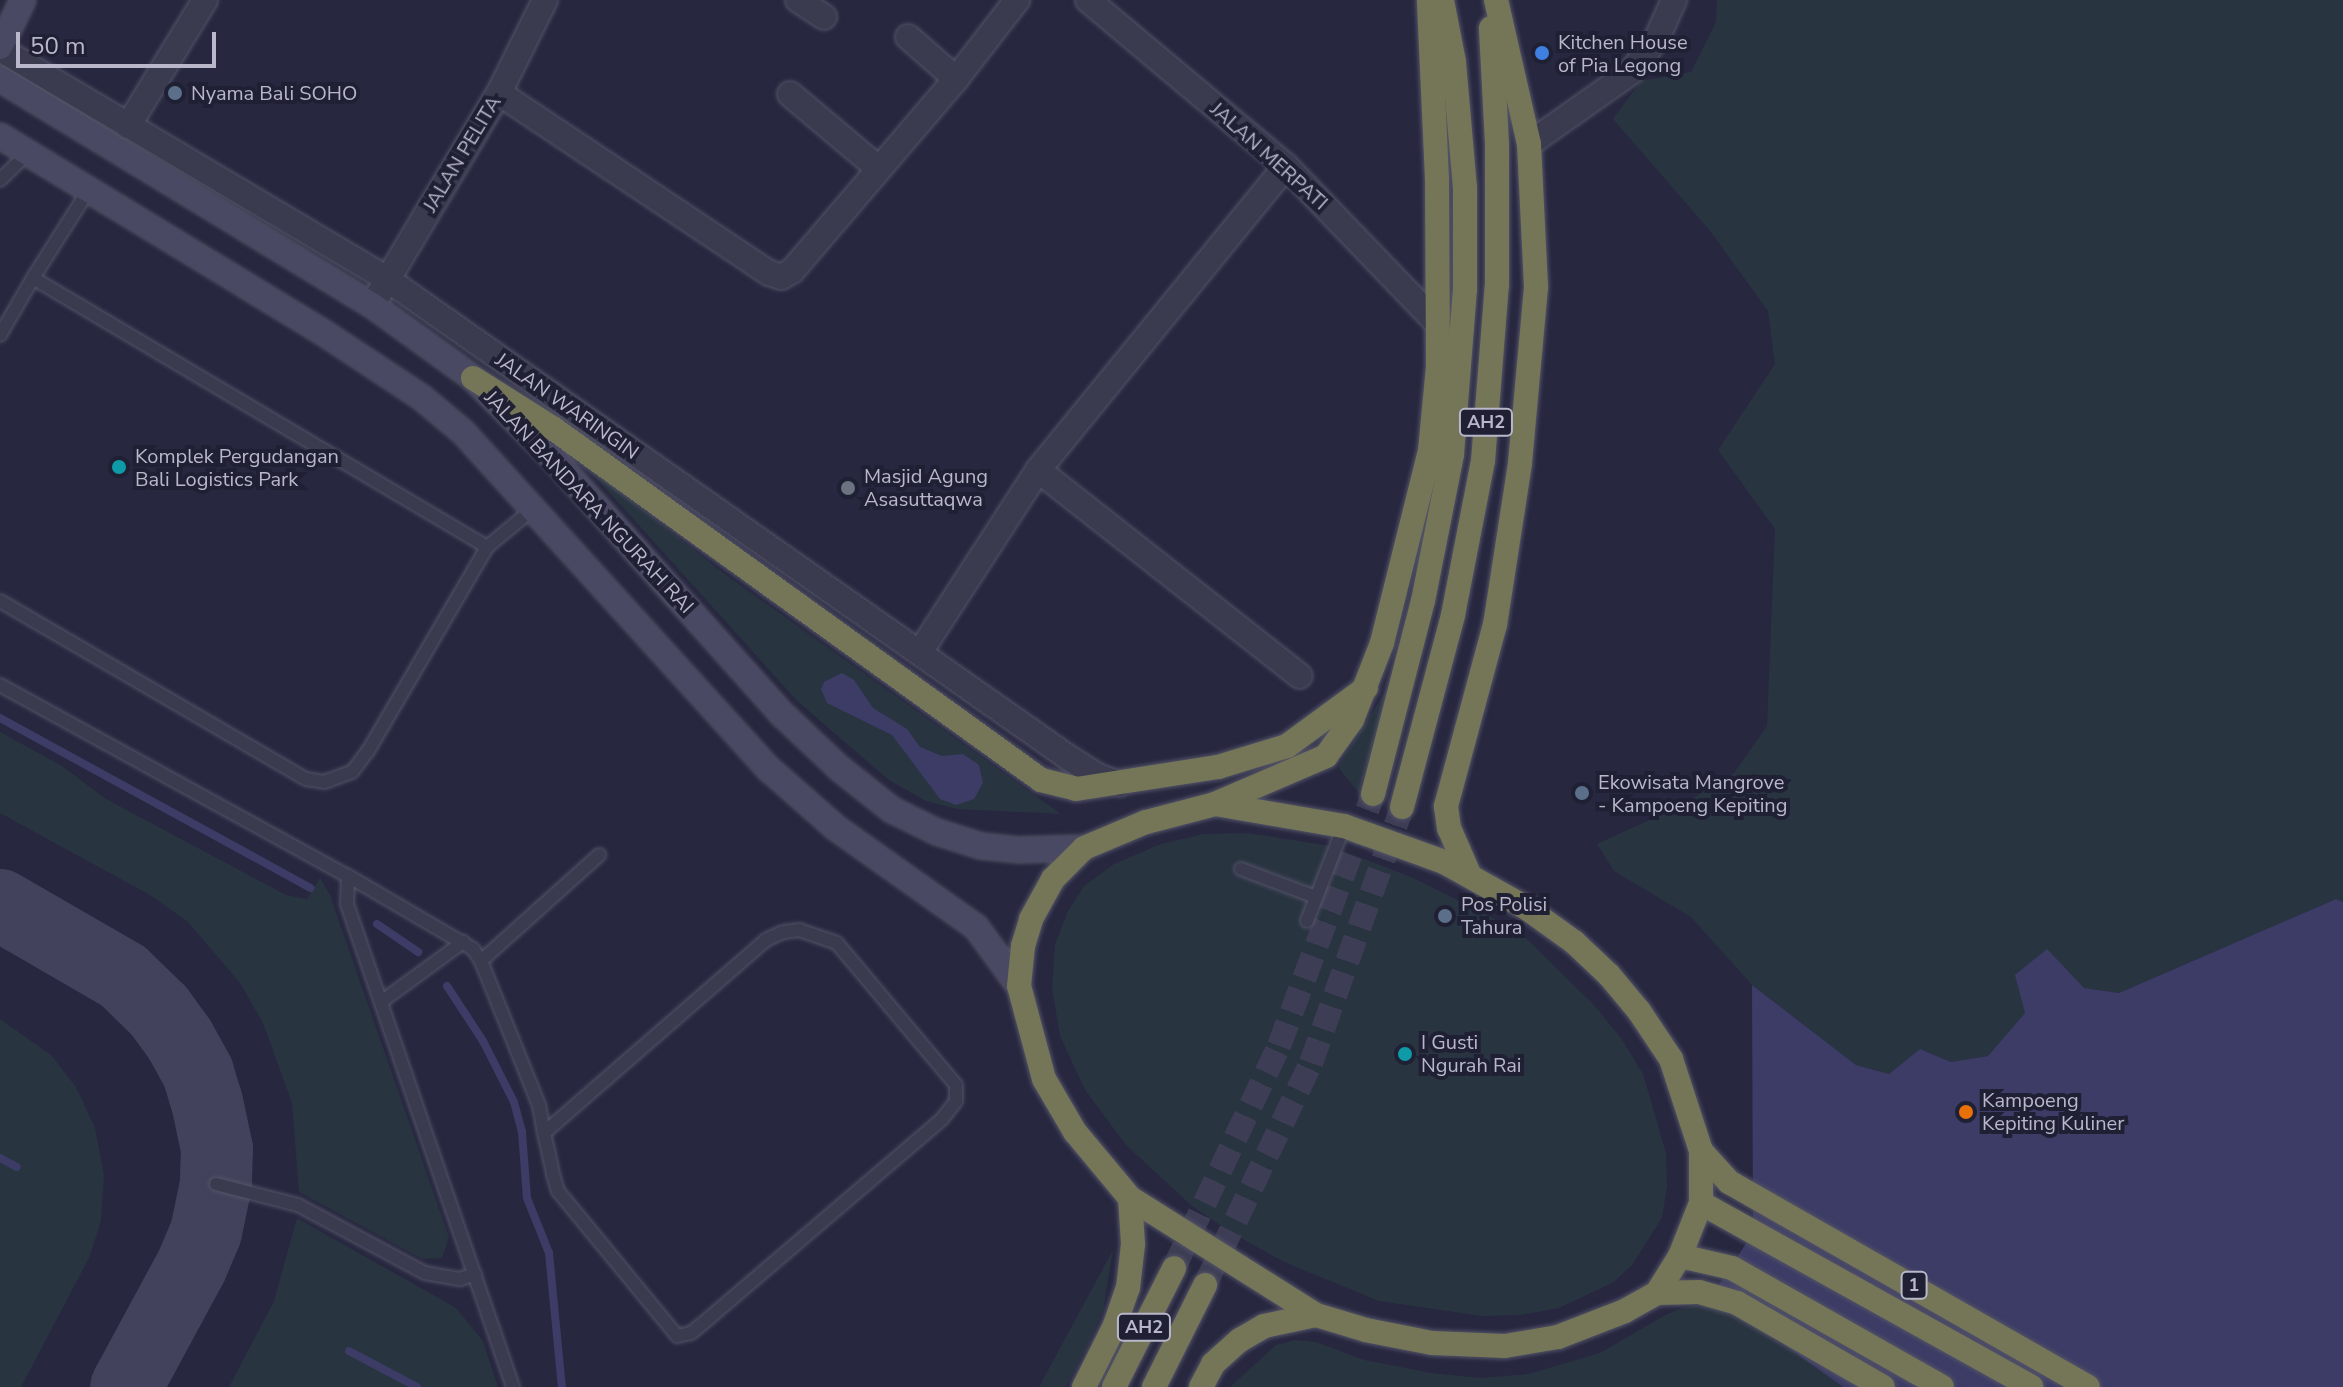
<!DOCTYPE html>
<html>
<head>
<meta charset="utf-8">
<style>
  body { margin:0 }
  #map { position:relative; width:2343px; height:1387px; overflow:hidden; background:#272740; font-family:"Nunito Sans",sans-serif }
  div>[style] { position:absolute }
  [style*='--x'] { left:calc(var(--x)*1px); top:calc(var(--y)*1px); width:calc(var(--w)*1px); rotate:calc(var(--a)*1deg) }
  .green>* { inset:0; background:#293441 }
  .water>* { inset:0; background:#3c3c66 }
  .stream>* { height:8px; margin:-4px; padding:0 4px; transform-origin:4px; border-radius:4px; background:#3c3c66 }
  .taxiway>* { height:72px; margin:-36px; padding:0 36px; transform-origin:36px; border-radius:36px; background:#42425c }
  .highway-tunnel>* { height:24px; margin-top:-12px; transform-origin:0; background:repeating-linear-gradient(90deg,#3d3d55 0 24px,transparent 0 36px) }
  .roads { filter:drop-shadow(0 0 2px #535367) drop-shadow(0 0 2px #535367) }
  .lane>* { height:12px; margin:-6px; padding:0 6px; transform-origin:6px; border-radius:6px; background:#3b3b50 }
  .street>* { height:24px; margin:-12px; padding:0 12px; transform-origin:12px; border-radius:12px; background:#3b3b50 }
  .secondary>* { height:24px; margin:-12px; padding:0 12px; transform-origin:12px; border-radius:12px; background:#4a4963 }
  .highway>* { height:24px; margin:-12px; padding:0 12px; transform-origin:12px; border-radius:12px; background:#757658 }
  .dots>* { width:22px; height:22px; translate:-50% -50%; box-sizing:border-box; border:4px solid #202035; border-radius:50% }
  span { translate:-50% -50%; white-space:nowrap; text-align:center; line-height:1.15; -webkit-text-stroke:8px #202035; paint-order:stroke }
  .shield-label span { padding:2px 6px; background:#202035; border:2px solid; border-radius:6px; -webkit-text-stroke-width:0 }
  .shield-label { font-size:18px; color:#b8b8ca; font-weight:700 }
  .poi-label { font-size:20px; color:#b8b8ca }
  .left { translate:0 -50%; text-align:left }
  .street-label { font-size:20px; color:#b8b8ca }
  .scale { position:absolute; left:16px; top:32px; width:200px; height:36px; box-sizing:border-box; border:4px solid #b8b8ca; border-top:0; padding-left:10px; font-size:24px; line-height:28px; white-space:nowrap; color:#b8b8ca; -webkit-text-stroke:6px #202035; paint-order:stroke }
</style>
</head>
<body>
<div id="map">
  <div class="green">
    <div style="clip-path:polygon(1717px 0,2343px 0,2343px 902px,2336px 899px,2119px 993px,2084px 988px,2025px 1013px,1988px 1056px,1951px 1062px,1920px 1049px,1889px 1074px,1856px 1065px,1752px 985px,1691px 917px,1614px 871px,1597px 844px,1680px 806px,1734px 773px,1767px 726px,1775px 529px,1718px 450px,1775px 364px,1768px 311px,1711px 232px,1613px 119px,1641px 81px,1691px 72px,1716px 22px)"></div>
    <div style="clip-path:polygon(579px 459px,722px 572px,1061px 814px,957px 809px,926px 801px,889px 780px,797px 701px)"></div>
    <div style="clip-path:polygon(1390px 684px,1359px 793px,1338px 767px)"></div>
    <div style="clip-path:polygon(0 732px,62px 766px,106px 799px,286px 895px,307px 899px,320px 878px,330px 895px,449px 1237px,442px 1258px,422px 1259px,299px 1192px,292px 1103px,263px 1023px,240px 983px,188px 922px,150px 895px,0 813px)"></div>
    <div style="clip-path:polygon(1248px 833px,1331px 846px,1411px 877px,1484px 913px,1526px 938px,1594px 1005px,1621px 1038px,1643px 1074px,1666px 1153px,1667px 1186px,1662px 1218px,1632px 1265px,1614px 1282px,1559px 1308px,1521px 1315px,1482px 1316px,1379px 1301px,1284px 1262px,1230px 1232px,1192px 1206px,1126px 1145px,1085px 1090px,1060px 1036px,1052px 988px,1055px 944px,1067px 913px,1084px 886px,1114px 864px,1161px 844px,1203px 834px)"></div>
    <div style="clip-path:polygon(0 1019px,51px 1055px,76px 1087px,95px 1128px,104px 1175px,101px 1220px,90px 1256px,21px 1387px,0 1387px)"></div>
    <div style="clip-path:polygon(297px 1218px,456px 1308px,483px 1341px,498px 1387px,229px 1387px,274px 1301px)"></div>
    <div style="clip-path:polygon(1113px 1250px,1103px 1311px,1089px 1343px,1066px 1387px,1039px 1387px)"></div>
    <div style="clip-path:polygon(1706px 1304px,1723px 1308px,1769px 1334px,1843px 1387px,1230px 1387px,1276px 1345px,1295px 1340px,1316px 1342px,1364px 1360px,1431px 1373px,1480px 1378px,1528px 1374px,1600px 1353px,1667px 1314px,1685px 1307px)"></div>
  </div>
  <div class="water">
    <div style="clip-path:polygon(842px 673px,854px 680px,873px 708px,907px 729px,920px 747px,942px 756px,963px 754px,979px 765px,983px 783px,974px 799px,956px 805px,940px 799px,892px 735px,827px 703px,821px 689px,824px 682px)"></div>
    <div style="clip-path:polygon(2336px 899px,2343px 902px,2343px 1387px,1843px 1387px,1769px 1334px,1723px 1308px,1706px 1304px,1753px 1233px,1752px 985px,1856px 1065px,1889px 1074px,1920px 1049px,1951px 1062px,1988px 1056px,2025px 1013px,2015px 975px,2047px 949px,2084px 988px,2119px 993px)"></div>
  </div>
  <div class="stream">
    <div style="--x:0;--y:718;--w:354;--a:28.7"></div>
    <div style="--x:377;--y:924;--w:50;--a:34.3"></div>
    <div style="--x:447;--y:986;--w:66;--a:56.8"></div>
    <div style="--x:483;--y:1041;--w:68;--a:63.1"></div>
    <div style="--x:514;--y:1102;--w:31;--a:75"></div>
    <div style="--x:522;--y:1132;--w:66;--a:85.7"></div>
    <div style="--x:527;--y:1198;--w:59;--a:68.2"></div>
    <div style="--x:549;--y:1253;--w:135;--a:84.5"></div>
    <div style="--x:0;--y:1158;--w:19;--a:28"></div>
    <div style="--x:349;--y:1351;--w:77;--a:27.9"></div>
  </div>
  <div class="taxiway">
    <div style="--x:0;--y:905;--w:142;--a:30"></div>
    <div style="--x:123;--y:976;--w:50;--a:44.2"></div>
    <div style="--x:159;--y:1011;--w:36;--a:54"></div>
    <div style="--x:180;--y:1040;--w:38;--a:61"></div>
    <div style="--x:198;--y:1073;--w:30;--a:73"></div>
    <div style="--x:207;--y:1102;--w:48;--a:78"></div>
    <div style="--x:217;--y:1149;--w:35;--a:92"></div>
    <div style="--x:216;--y:1184;--w:49;--a:101.8"></div>
    <div style="--x:206;--y:1232;--w:38;--a:113"></div>
    <div style="--x:191;--y:1267;--w:136;--a:118.4"></div>
  </div>
  <div class="highway-tunnel">
    <div style="--x:1174;--y:1268;--w:246;--a:-64.7"></div>
    <div style="--x:1279;--y:1046;--w:269;--a:-69.5"></div>
    <div style="--x:1205;--y:1285;--w:246;--a:-64.5"></div>
    <div style="--x:1311;--y:1063;--w:272;--a:-70.4"></div>
  </div>
  <div class="roads">
    <div class="lane">
      <div style="--x:0;--y:180;--w:37;--a:-44"></div>
      <div style="--x:88;--y:191;--w:103;--a:122.3"></div>
      <div style="--x:33;--y:278;--w:528;--a:30.65"></div>
      <div style="--x:0;--y:335;--w:66;--a:-59.9"></div>
      <div style="--x:0;--y:601;--w:354;--a:30.2"></div>
      <div style="--x:306;--y:779;--w:18;--a:9"></div>
      <div style="--x:324;--y:782;--w:30;--a:-20"></div>
      <div style="--x:352;--y:772;--w:26;--a:-53"></div>
      <div style="--x:368;--y:751;--w:236;--a:-59.7"></div>
      <div style="--x:487;--y:547;--w:60;--a:-39.6"></div>
      <div style="--x:0;--y:685;--w:397;--a:28.8"></div>
      <div style="--x:348;--y:876;--w:28;--a:92"></div>
      <div style="--x:347;--y:904;--w:511;--a:71.03"></div>
      <div style="--x:1241;--y:869;--w:80;--a:20.5"></div>
      <div style="--x:348;--y:876;--w:145;--a:30.3"></div>
      <div style="--x:473;--y:949;--w:14;--a:56"></div>
      <div style="--x:481;--y:961;--w:155;--a:68.1"></div>
      <div style="--x:539;--y:1105;--w:28;--a:80"></div>
      <div style="--x:544;--y:1133;--w:23;--a:77"></div>
      <div style="--x:549;--y:1155;--w:19;--a:78"></div>
      <div style="--x:553;--y:1174;--w:18;--a:74"></div>
      <div style="--x:558;--y:1191;--w:188;--a:50.6"></div>
      <div style="--x:677;--y:1336;--w:14;--a:-12"></div>
      <div style="--x:691;--y:1333;--w:22;--a:-39"></div>
      <div style="--x:708;--y:1319;--w:308;--a:-40.5"></div>
      <div style="--x:942;--y:1119;--w:23;--a:-52"></div>
      <div style="--x:956;--y:1101;--w:16;--a:-90"></div>
      <div style="--x:956;--y:1085;--w:185;--a:-130"></div>
      <div style="--x:837;--y:943;--w:39;--a:-161"></div>
      <div style="--x:800;--y:930;--w:17;--a:173"></div>
      <div style="--x:783;--y:932;--w:19;--a:155"></div>
      <div style="--x:766;--y:940;--w:294;--a:139"></div>
      <div style="--x:1307;--y:921;--w:102;--a:-68.7"></div>
      <div style="--x:481;--y:961;--w:159;--a:-41.9"></div>
      <div style="--x:381;--y:1002;--w:102;--a:-36.2"></div>
      <div style="--x:216;--y:1184;--w:85;--a:14.4"></div>
      <div style="--x:298;--y:1205;--w:144;--a:28.2"></div>
      <div style="--x:425;--y:1273;--w:36;--a:10"></div>
      <div style="--x:460;--y:1279;--w:16;--a:-18"></div>
    </div>
    <div class="street">
      <div style="--x:798;--y:0;--w:31;--a:33"></div>
      <div style="--x:1088;--y:0;--w:258;--a:40"></div>
      <div style="--x:1286;--y:166;--w:219;--a:46.1"></div>
      <div style="--x:908;--y:37;--w:64;--a:41.2"></div>
      <div style="--x:0;--y:49;--w:450;--a:30.7"></div>
      <div style="--x:387;--y:279;--w:833;--a:35.08"></div>
      <div style="--x:1069;--y:758;--w:36;--a:32"></div>
      <div style="--x:1100;--y:777;--w:21;--a:19"></div>
      <div style="--x:499;--y:93;--w:324;--a:33.7"></div>
      <div style="--x:769;--y:273;--w:13;--a:18"></div>
      <div style="--x:781;--y:277;--w:13;--a:-29"></div>
      <div style="--x:792;--y:271;--w:253;--a:-49.5"></div>
      <div style="--x:956;--y:79;--w:100;--a:-52.3"></div>
      <div style="--x:790;--y:94;--w:116;--a:40.1"></div>
      <div style="--x:128;--y:126;--w:148;--a:-58.6"></div>
      <div style="--x:1529;--y:144;--w:125;--a:-35.2"></div>
      <div style="--x:1631;--y:72;--w:43;--a:-52.6"></div>
      <div style="--x:1657;--y:38;--w:42;--a:-65.9"></div>
      <div style="--x:379;--y:294;--w:234;--a:-59.2"></div>
      <div style="--x:499;--y:93;--w:104;--a:-63.7"></div>
      <div style="--x:1038;--y:470;--w:333;--a:38.2"></div>
      <div style="--x:920;--y:652;--w:217;--a:-57"></div>
      <div style="--x:1038;--y:470;--w:392;--a:-50.8"></div>
    </div>
    <div class="secondary">
      <div style="--x:0;--y:47;--w:52;--a:-63.9"></div>
      <div style="--x:0;--y:79;--w:435;--a:31.3"></div>
      <div style="--x:372;--y:305;--w:125;--a:35.9"></div>
      <div style="--x:473;--y:378;--w:113;--a:45"></div>
      <div style="--x:553;--y:458;--w:345;--a:48.2"></div>
      <div style="--x:783;--y:715;--w:77;--a:43.4"></div>
      <div style="--x:839;--y:768;--w:68;--a:38.4"></div>
      <div style="--x:892;--y:810;--w:50;--a:26.1"></div>
      <div style="--x:937;--y:832;--w:46;--a:17.7"></div>
      <div style="--x:981;--y:846;--w:37;--a:6"></div>
      <div style="--x:1018;--y:850;--w:66;--a:-1.7"></div>
      <div style="--x:0;--y:136;--w:383;--a:31.3"></div>
      <div style="--x:327;--y:335;--w:113;--a:33.4"></div>
      <div style="--x:421;--y:397;--w:55;--a:39.8"></div>
      <div style="--x:463;--y:432;--w:457;--a:47.8"></div>
      <div style="--x:770;--y:770;--w:88;--a:41.3"></div>
      <div style="--x:836;--y:828;--w:171;--a:35.3"></div>
      <div style="--x:976;--y:927;--w:73;--a:53.9"></div>
    </div>
    <div class="highway">
      <div style="--x:473;--y:378;--w:96;--a:32.2"></div>
      <div style="--x:554;--y:429;--w:600;--a:35.78"></div>
      <div style="--x:1041;--y:780;--w:36;--a:14"></div>
      <div style="--x:1076;--y:789;--w:144;--a:-8.8"></div>
      <div style="--x:1218;--y:767;--w:72;--a:-16.9"></div>
      <div style="--x:1287;--y:746;--w:98;--a:-36.3"></div>
      <div style="--x:1373;--y:794;--w:199;--a:-75.5"></div>
      <div style="--x:1423;--y:601;--w:150;--a:-78.8"></div>
      <div style="--x:1452;--y:454;--w:165;--a:-85.5"></div>
      <div style="--x:1465;--y:290;--w:102;--a:-90"></div>
      <div style="--x:1465;--y:188;--w:126;--a:-95"></div>
      <div style="--x:1454;--y:62;--w:63;--a:-101"></div>
      <div style="--x:1217;--y:803;--w:119;--a:-23.3"></div>
      <div style="--x:1326;--y:756;--w:44;--a:-54.2"></div>
      <div style="--x:1352;--y:720;--w:83;--a:-68.7"></div>
      <div style="--x:1382;--y:643;--w:198;--a:-76"></div>
      <div style="--x:1430;--y:451;--w:84;--a:-84.6"></div>
      <div style="--x:1438;--y:367;--w:188;--a:-90.3"></div>
      <div style="--x:1437;--y:179;--w:179;--a:-92.6"></div>
      <div style="--x:1215;--y:804;--w:131;--a:9.7"></div>
      <div style="--x:1344;--y:826;--w:106;--a:19.8"></div>
      <div style="--x:1444;--y:862;--w:96;--a:29.2"></div>
      <div style="--x:1528;--y:909;--w:57;--a:35.7"></div>
      <div style="--x:1574;--y:942;--w:48;--a:43.3"></div>
      <div style="--x:1609;--y:975;--w:47;--a:50.2"></div>
      <div style="--x:1639;--y:1011;--w:58;--a:56.3"></div>
      <div style="--x:1671;--y:1059;--w:97;--a:71.9"></div>
      <div style="--x:1701;--y:1151;--w:52;--a:90"></div>
      <div style="--x:1701;--y:1203;--w:57;--a:111.6"></div>
      <div style="--x:1680;--y:1256;--w:44;--a:121.9"></div>
      <div style="--x:1657;--y:1293;--w:37;--a:151"></div>
      <div style="--x:1625;--y:1311;--w:72;--a:158.8"></div>
      <div style="--x:1558;--y:1337;--w:54;--a:170.4"></div>
      <div style="--x:1505;--y:1346;--w:73;--a:-177.6"></div>
      <div style="--x:1432;--y:1343;--w:67;--a:-168.9"></div>
      <div style="--x:1366;--y:1330;--w:52;--a:-163.3"></div>
      <div style="--x:1316;--y:1315;--w:220;--a:-147.8"></div>
      <div style="--x:1130;--y:1198;--w:86;--a:-129.8"></div>
      <div style="--x:1075;--y:1132;--w:61;--a:-120.3"></div>
      <div style="--x:1044;--y:1079;--w:96;--a:-105"></div>
      <div style="--x:1019;--y:986;--w:40;--a:-84.3"></div>
      <div style="--x:1023;--y:946;--w:28;--a:-73"></div>
      <div style="--x:1031;--y:919;--w:46;--a:-61.2"></div>
      <div style="--x:1053;--y:879;--w:44;--a:-45"></div>
      <div style="--x:1084;--y:848;--w:67;--a:-22.8"></div>
      <div style="--x:1146;--y:822;--w:71;--a:-14.6"></div>
      <div style="--x:1402;--y:807;--w:199;--a:-75.1"></div>
      <div style="--x:1453;--y:615;--w:157;--a:-79"></div>
      <div style="--x:1483;--y:461;--w:177;--a:-85.5"></div>
      <div style="--x:1497;--y:285;--w:141;--a:-90"></div>
      <div style="--x:1497;--y:144;--w:116;--a:-93"></div>
      <div style="--x:1470;--y:876;--w:52;--a:-113.6"></div>
      <div style="--x:1449;--y:828;--w:22;--a:-98"></div>
      <div style="--x:1446;--y:806;--w:188;--a:-74.9"></div>
      <div style="--x:1495;--y:625;--w:164;--a:-81.2"></div>
      <div style="--x:1520;--y:463;--w:177;--a:-84.8"></div>
      <div style="--x:1536;--y:287;--w:143;--a:-92.8"></div>
      <div style="--x:1529;--y:144;--w:148;--a:-102.9"></div>
      <div style="--x:1701;--y:1151;--w:42;--a:47.9"></div>
      <div style="--x:1729;--y:1182;--w:413;--a:29.7"></div>
      <div style="--x:1701;--y:1203;--w:378;--a:29.1"></div>
      <div style="--x:1680;--y:1256;--w:53;--a:13"></div>
      <div style="--x:1732;--y:1268;--w:241;--a:29.5"></div>
      <div style="--x:1657;--y:1293;--w:42;--a:-1.4"></div>
      <div style="--x:1699;--y:1292;--w:40;--a:16"></div>
      <div style="--x:1737;--y:1303;--w:168;--a:29.9"></div>
      <div style="--x:1084;--y:1387;--w:69;--a:-63.4"></div>
      <div style="--x:1115;--y:1325;--w:39;--a:-71"></div>
      <div style="--x:1128;--y:1288;--w:44;--a:-83.5"></div>
      <div style="--x:1133;--y:1244;--w:46;--a:-93.7"></div>
      <div style="--x:1114;--y:1387;--w:133;--a:-63.2"></div>
      <div style="--x:1154;--y:1387;--w:114;--a:-63.4"></div>
      <div style="--x:1201;--y:1387;--w:26;--a:-62"></div>
      <div style="--x:1213;--y:1364;--w:36;--a:-42"></div>
      <div style="--x:1240;--y:1340;--w:28;--a:-30"></div>
      <div style="--x:1264;--y:1326;--w:53;--a:-11.9"></div>
    </div>
  </div>
  <div class="dots">
    <div style="left:1542px;top:53px;background:#3f7fe0"></div>
    <div style="left:175px;top:93px;background:#5c6f8a"></div>
    <div style="left:119px;top:467px;background:#0f9aa8"></div>
    <div style="left:848px;top:488px;background:#6b7280"></div>
    <div style="left:1582px;top:793px;background:#5c6f8a"></div>
    <div style="left:1445px;top:916px;background:#5c6f8a"></div>
    <div style="left:1405px;top:1054px;background:#0f9aa8"></div>
    <div style="left:1966px;top:1112px;background:#e8710a"></div>
  </div>
  <div class="shield-label">
    <span style="left:1486px;top:422px">AH2</span>
    <span style="left:1914px;top:1285px">1</span>
    <span style="left:1144px;top:1327px">AH2</span>
  </div>
  <div class="poi-label">
    <span class="left" style="left:1558px;top:54px">Kitchen House<br>of Pia Legong</span>
    <span class="left" style="left:191px;top:93px">Nyama Bali SOHO</span>
    <span class="left" style="left:135px;top:468px">Komplek Pergudangan<br>Bali Logistics Park</span>
    <span class="left" style="left:864px;top:488px">Masjid Agung<br>Asasuttaqwa</span>
    <span class="left" style="left:1598px;top:794px">Ekowisata Mangrove<br>- Kampoeng Kepiting</span>
    <span class="left" style="left:1461px;top:916px">Pos Polisi<br>Tahura</span>
    <span class="left" style="left:1421px;top:1054px">I Gusti<br>Ngurah Rai</span>
    <span class="left" style="left:1982px;top:1112px">Kampoeng<br>Kepiting Kuliner</span>
  </div>
  <div class="street-label">
    <span style="left:462px;top:154px;rotate:-59deg">JALAN PELITA</span>
    <span style="left:1269px;top:156px;rotate:42deg">JALAN MERPATI</span>
    <span style="left:567px;top:406px;rotate:35deg">JALAN WARINGIN</span>
    <span style="left:589px;top:502px;rotate:47deg">JALAN BANDARA NGURAH RAI</span>
  </div>
  <div class="scale">50 m</div>
</div>
</body>
</html>
